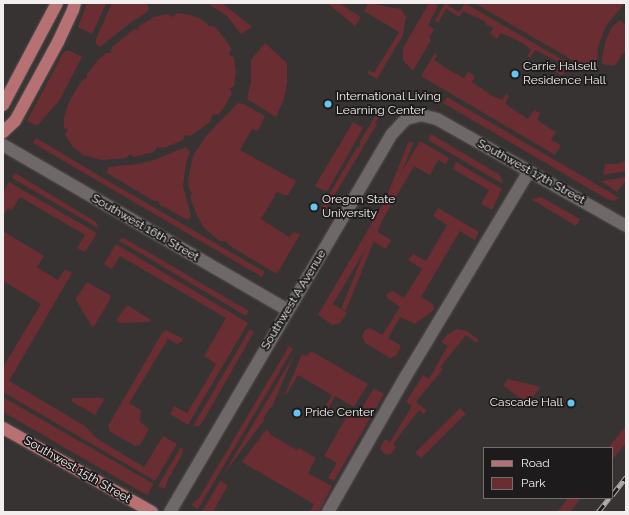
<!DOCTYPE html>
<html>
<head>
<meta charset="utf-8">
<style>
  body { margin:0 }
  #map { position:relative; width:629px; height:515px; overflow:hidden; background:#373332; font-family:Raleway,sans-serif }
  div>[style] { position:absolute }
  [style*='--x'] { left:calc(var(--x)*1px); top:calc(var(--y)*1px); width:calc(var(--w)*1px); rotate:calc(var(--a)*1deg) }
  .green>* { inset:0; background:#6a2d31; transform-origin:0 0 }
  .roads { filter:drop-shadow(0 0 1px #565151) drop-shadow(0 0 1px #565151) }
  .minor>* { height:12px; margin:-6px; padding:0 6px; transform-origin:6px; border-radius:6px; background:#6e6868 }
  .major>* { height:12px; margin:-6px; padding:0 6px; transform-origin:6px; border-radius:6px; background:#b87173 }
  .rail>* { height:4.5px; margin-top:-2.25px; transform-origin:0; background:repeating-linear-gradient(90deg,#1d1b1b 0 9px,#b2aead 0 18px); box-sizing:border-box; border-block:1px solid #b2aead }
  .dots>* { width:11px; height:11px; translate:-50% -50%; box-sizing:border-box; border:2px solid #1d1b1b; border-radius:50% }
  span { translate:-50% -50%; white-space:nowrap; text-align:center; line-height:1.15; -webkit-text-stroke:3.5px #1d1b1b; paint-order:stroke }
  .poi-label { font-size:12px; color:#f2eeee }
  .left { translate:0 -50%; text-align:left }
  .right { translate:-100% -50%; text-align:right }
  .street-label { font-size:12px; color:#f2eeee }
  .frame { position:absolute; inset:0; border:4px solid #f2eeee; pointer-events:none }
  .legend { position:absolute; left:483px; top:447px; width:130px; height:52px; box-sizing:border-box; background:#1d1b1b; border:1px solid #726f6f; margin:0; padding:5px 7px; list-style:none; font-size:12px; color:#f2eeee }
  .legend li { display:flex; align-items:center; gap:8px; height:20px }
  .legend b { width:20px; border:1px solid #726f6f }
</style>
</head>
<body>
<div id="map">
  <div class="green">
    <div style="clip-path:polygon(87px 3px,106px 4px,92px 34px,78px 27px)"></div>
    <div style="clip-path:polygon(112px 3px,144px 3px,148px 5px,149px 9px,146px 13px,130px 23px,100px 47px,96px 44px,96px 39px)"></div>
    <div style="clip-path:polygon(207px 3px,222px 3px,252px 27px,241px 34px,227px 16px)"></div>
    <div style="clip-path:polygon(327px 3px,339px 3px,361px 17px,355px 26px)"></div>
    <div style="clip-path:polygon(368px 3px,401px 9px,406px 16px,403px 35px,377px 79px,367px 73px,369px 70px,374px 73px,399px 32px,364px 11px)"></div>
    <div style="clip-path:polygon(429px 3px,435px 3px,438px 6px,428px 25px,434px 29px,429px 38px,431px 40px,413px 71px,403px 60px,403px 48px)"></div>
    <div style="clip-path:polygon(445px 3px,459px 12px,465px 3px,570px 64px,562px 76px,556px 72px,561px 63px,535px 50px,530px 58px,527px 56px,531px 50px,524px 44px,501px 33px,497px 39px,490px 34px,493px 28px,485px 24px,486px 22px,463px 11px,459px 17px,446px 9px,438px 23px,435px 21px)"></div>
    <div style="clip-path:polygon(474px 3px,625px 3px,606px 26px,598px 47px,597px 65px,588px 69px)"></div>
    <div style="clip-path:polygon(177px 13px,190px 15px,203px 20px,209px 26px,213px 26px,216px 28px,228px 43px,231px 49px,229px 54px,234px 58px,236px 72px,234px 86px,230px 89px,232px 93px,225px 106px,219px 114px,212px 115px,210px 122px,191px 136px,185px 135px,183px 140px,164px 148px,157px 147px,154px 152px,134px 157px,130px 154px,126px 158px,101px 160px,83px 155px,72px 146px,65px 134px,68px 130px,64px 128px,64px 118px,69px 102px,76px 90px,83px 79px,87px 78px,87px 74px,99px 59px,106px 53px,110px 53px,112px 47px,134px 29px,138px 30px,139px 26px,154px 17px,168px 14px,173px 17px)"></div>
    <div style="clip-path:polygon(620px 20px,626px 25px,626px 50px,614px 66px,602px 64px,602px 58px,606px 39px,612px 27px)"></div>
    <div style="clip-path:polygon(265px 43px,287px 63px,287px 83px,284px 99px,276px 117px,247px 99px,251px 82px,251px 60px)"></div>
    <div style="clip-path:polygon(68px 50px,82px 57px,59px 101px,37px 126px,27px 121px,63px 53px)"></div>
    <div style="clip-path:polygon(435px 53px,437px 55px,434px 60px,442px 65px,442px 66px,464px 78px,468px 72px,475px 76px,472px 82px,493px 96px,502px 100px,506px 94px,509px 96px,505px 104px,528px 119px,534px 110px,540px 113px,537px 120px,554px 131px,556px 131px,551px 140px,561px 145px,555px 155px,421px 76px)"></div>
    <div style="clip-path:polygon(447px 97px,613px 194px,619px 198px,613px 201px,607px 199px,443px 103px)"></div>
    <div style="clip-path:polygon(238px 103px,244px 104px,265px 116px,258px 131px,252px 129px,240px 150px,296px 181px,288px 195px,284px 195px,277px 192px,261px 219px,289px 237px,294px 232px,300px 234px,277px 274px,230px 246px,226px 241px,220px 241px,205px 229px,197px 216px,190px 197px,192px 193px,189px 189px,188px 180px,193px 156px,206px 136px)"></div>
    <div style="clip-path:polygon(376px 115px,379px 117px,375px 123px,377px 124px,324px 213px,320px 210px,357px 147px,359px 147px,361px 144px,359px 143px)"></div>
    <div style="clip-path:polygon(353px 122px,363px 128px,328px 190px,325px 191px,315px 186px)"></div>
    <div style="clip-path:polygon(431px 134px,500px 175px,503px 184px,428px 140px)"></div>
    <div style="clip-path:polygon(36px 138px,105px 179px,265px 272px,262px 277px,33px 143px)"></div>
    <div style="left:409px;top:141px;width:5px;height:181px;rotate:22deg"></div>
    <div style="clip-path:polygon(420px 141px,449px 158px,446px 164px,438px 160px,430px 175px,414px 166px,376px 231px,391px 240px,386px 249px,371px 240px,333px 304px,347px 313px,340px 323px,333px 325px,318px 315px)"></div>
    <div style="clip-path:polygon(186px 147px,190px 152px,186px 163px,183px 186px,191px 216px,188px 220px,160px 205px,158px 201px,154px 201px,107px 173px,108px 167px,138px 164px,154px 160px)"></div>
    <div style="clip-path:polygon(625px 161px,626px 171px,603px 175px,605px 164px,618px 164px)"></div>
    <div style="clip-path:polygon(456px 162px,502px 189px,492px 210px,481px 204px,489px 190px,453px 169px)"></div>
    <div style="clip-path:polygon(15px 173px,96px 222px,98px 228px,12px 178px)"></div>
    <div style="clip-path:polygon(626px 177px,626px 181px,617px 192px,601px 181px)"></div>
    <div style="clip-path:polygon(9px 182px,97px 233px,85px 252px,77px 248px,85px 235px,20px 197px,12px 210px,8px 208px,3px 216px,3px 193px)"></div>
    <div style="clip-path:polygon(541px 197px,580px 219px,576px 226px,531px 199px)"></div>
    <div style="clip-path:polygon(438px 208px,479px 232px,475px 240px,460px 231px,421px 297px,433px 304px,434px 310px,415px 324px,400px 317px,388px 338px,400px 345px,400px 349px,396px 356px,390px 358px,365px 343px,362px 336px,365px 330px,370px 328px,382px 335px,400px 307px,387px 298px,387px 294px,393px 291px,404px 298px,422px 269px,408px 260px,413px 254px,426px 261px,447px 225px,433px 216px)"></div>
    <div style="clip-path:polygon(3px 231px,44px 256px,37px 267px,58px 280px,65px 269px,72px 273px,9px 381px,85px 426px,96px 438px,144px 467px,163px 436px,177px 444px,155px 481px,3px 392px,3px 367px,41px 304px,3px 281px)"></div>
    <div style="clip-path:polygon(124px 238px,249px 311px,246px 316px,118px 240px)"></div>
    <div style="clip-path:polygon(116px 244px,248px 323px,188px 425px,170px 414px,174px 406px,187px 413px,204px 385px,216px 364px,204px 356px,226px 318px,120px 256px,112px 269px,104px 264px)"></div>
    <div style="clip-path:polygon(87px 282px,110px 295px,111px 298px,95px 325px,92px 327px,76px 300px,76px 298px)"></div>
    <div style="clip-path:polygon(127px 305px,151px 320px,150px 322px,118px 323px,117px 319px)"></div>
    <div style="clip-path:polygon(250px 329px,254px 332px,202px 423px,199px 426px,193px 426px)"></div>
    <div style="clip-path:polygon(457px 329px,467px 331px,479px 340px,476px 343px,466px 335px,445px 361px,440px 367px,443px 369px,416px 402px,426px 410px,424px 414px,419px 410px,393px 444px,396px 447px,391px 454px,386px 455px,380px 449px,382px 444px,385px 439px,390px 442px,412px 406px,406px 402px,423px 375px,429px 379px,443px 354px,448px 346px,441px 342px,448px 334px)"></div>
    <div style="clip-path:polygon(166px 330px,182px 338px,183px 341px,177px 344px,168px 339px,129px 403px,141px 410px,140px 422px,149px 429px,140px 445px,136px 446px,110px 432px,108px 426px,162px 333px)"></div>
    <div style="clip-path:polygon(289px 346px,293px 349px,198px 509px,191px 505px,199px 498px)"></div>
    <div style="clip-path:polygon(311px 351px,368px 384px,354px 407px,335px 396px,324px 417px,321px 415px,332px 395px,298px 375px,286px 395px,285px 394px,302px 354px,307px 356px)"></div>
    <div style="clip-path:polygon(294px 355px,272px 407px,271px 407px,263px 418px,265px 419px,223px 475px)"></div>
    <div style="clip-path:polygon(508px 379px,537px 386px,540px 388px,527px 404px,503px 385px)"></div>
    <div style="clip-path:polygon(374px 388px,384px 394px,334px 481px,328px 478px,337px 463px,324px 456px,350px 411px,355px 417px,362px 417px,364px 413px,360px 411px)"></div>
    <div style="left:3px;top:397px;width:174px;height:13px;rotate:30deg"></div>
    <div style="clip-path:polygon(72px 398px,103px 398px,104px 400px,95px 415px,71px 401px)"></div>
    <div style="left:460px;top:408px;width:8px;height:63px;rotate:45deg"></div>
    <div style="clip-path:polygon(626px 426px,626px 443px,612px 460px,612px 448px,608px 448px)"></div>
    <div style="clip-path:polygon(266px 430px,270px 432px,269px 434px,297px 450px,299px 448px,316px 458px,308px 473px,332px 486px,319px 512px,310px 512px,314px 504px,242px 462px)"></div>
    <div style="clip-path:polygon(181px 447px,183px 449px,182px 455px,168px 479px,165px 489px,158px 486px)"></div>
    <div style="clip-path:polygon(220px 481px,228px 485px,214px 510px,217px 512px,202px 512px)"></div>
    <div style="clip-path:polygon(568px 498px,581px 498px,570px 512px,557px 512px)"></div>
  </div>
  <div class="roads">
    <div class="minor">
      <div style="--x:3;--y:145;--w:329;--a:30.1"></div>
      <div style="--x:170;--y:512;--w:438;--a:-59.6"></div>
      <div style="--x:392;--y:134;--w:21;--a:-47"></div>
      <div style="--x:406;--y:119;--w:16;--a:-15"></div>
      <div style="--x:421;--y:115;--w:16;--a:14"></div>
      <div style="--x:437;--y:119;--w:217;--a:29.5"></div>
      <div style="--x:328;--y:512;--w:157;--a:-60.2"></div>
      <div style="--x:406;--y:376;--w:239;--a:-59"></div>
    </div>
    <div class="major">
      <div style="--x:3;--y:105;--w:115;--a:-62.1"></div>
      <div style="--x:3;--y:132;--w:16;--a:-43"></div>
      <div style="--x:15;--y:121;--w:90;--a:-61.4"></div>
      <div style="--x:58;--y:42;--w:35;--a:-65"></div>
      <div style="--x:73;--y:10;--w:7;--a:-74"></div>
      <div style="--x:3;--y:428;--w:171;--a:29.4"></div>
    </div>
  </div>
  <div class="rail">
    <div style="--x:612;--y:495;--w:23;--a:-52"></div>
    <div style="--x:598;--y:512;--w:18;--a:-52"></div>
  </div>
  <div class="dots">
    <div style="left:515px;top:74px;background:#65c5ee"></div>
    <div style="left:328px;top:104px;background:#65c5ee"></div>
    <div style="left:314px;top:207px;background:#65c5ee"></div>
    <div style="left:571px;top:403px;background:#65c5ee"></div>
    <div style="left:297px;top:413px;background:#65c5ee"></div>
  </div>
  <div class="poi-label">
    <span class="left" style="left:523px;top:74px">Carrie Halsell<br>Residence Hall</span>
    <span class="left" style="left:336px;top:104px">International Living<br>Learning Center</span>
    <span class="left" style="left:322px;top:207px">Oregon State<br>University</span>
    <span class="right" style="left:563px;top:403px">Cascade Hall</span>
    <span class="left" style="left:305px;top:413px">Pride Center</span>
  </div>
  <div class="street-label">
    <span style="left:531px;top:172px;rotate:29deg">Southwest 17th Street</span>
    <span style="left:145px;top:228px;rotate:30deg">Southwest 16th Street</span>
    <span style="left:294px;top:300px;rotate:-59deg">Southwest A Avenue</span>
    <span style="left:77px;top:470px;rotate:30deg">Southwest 15th Street</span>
  </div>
  <div class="frame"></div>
  <ul class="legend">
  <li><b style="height:5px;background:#b87173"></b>Road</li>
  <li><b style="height:11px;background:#6a2d31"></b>Park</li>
  </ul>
</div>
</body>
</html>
